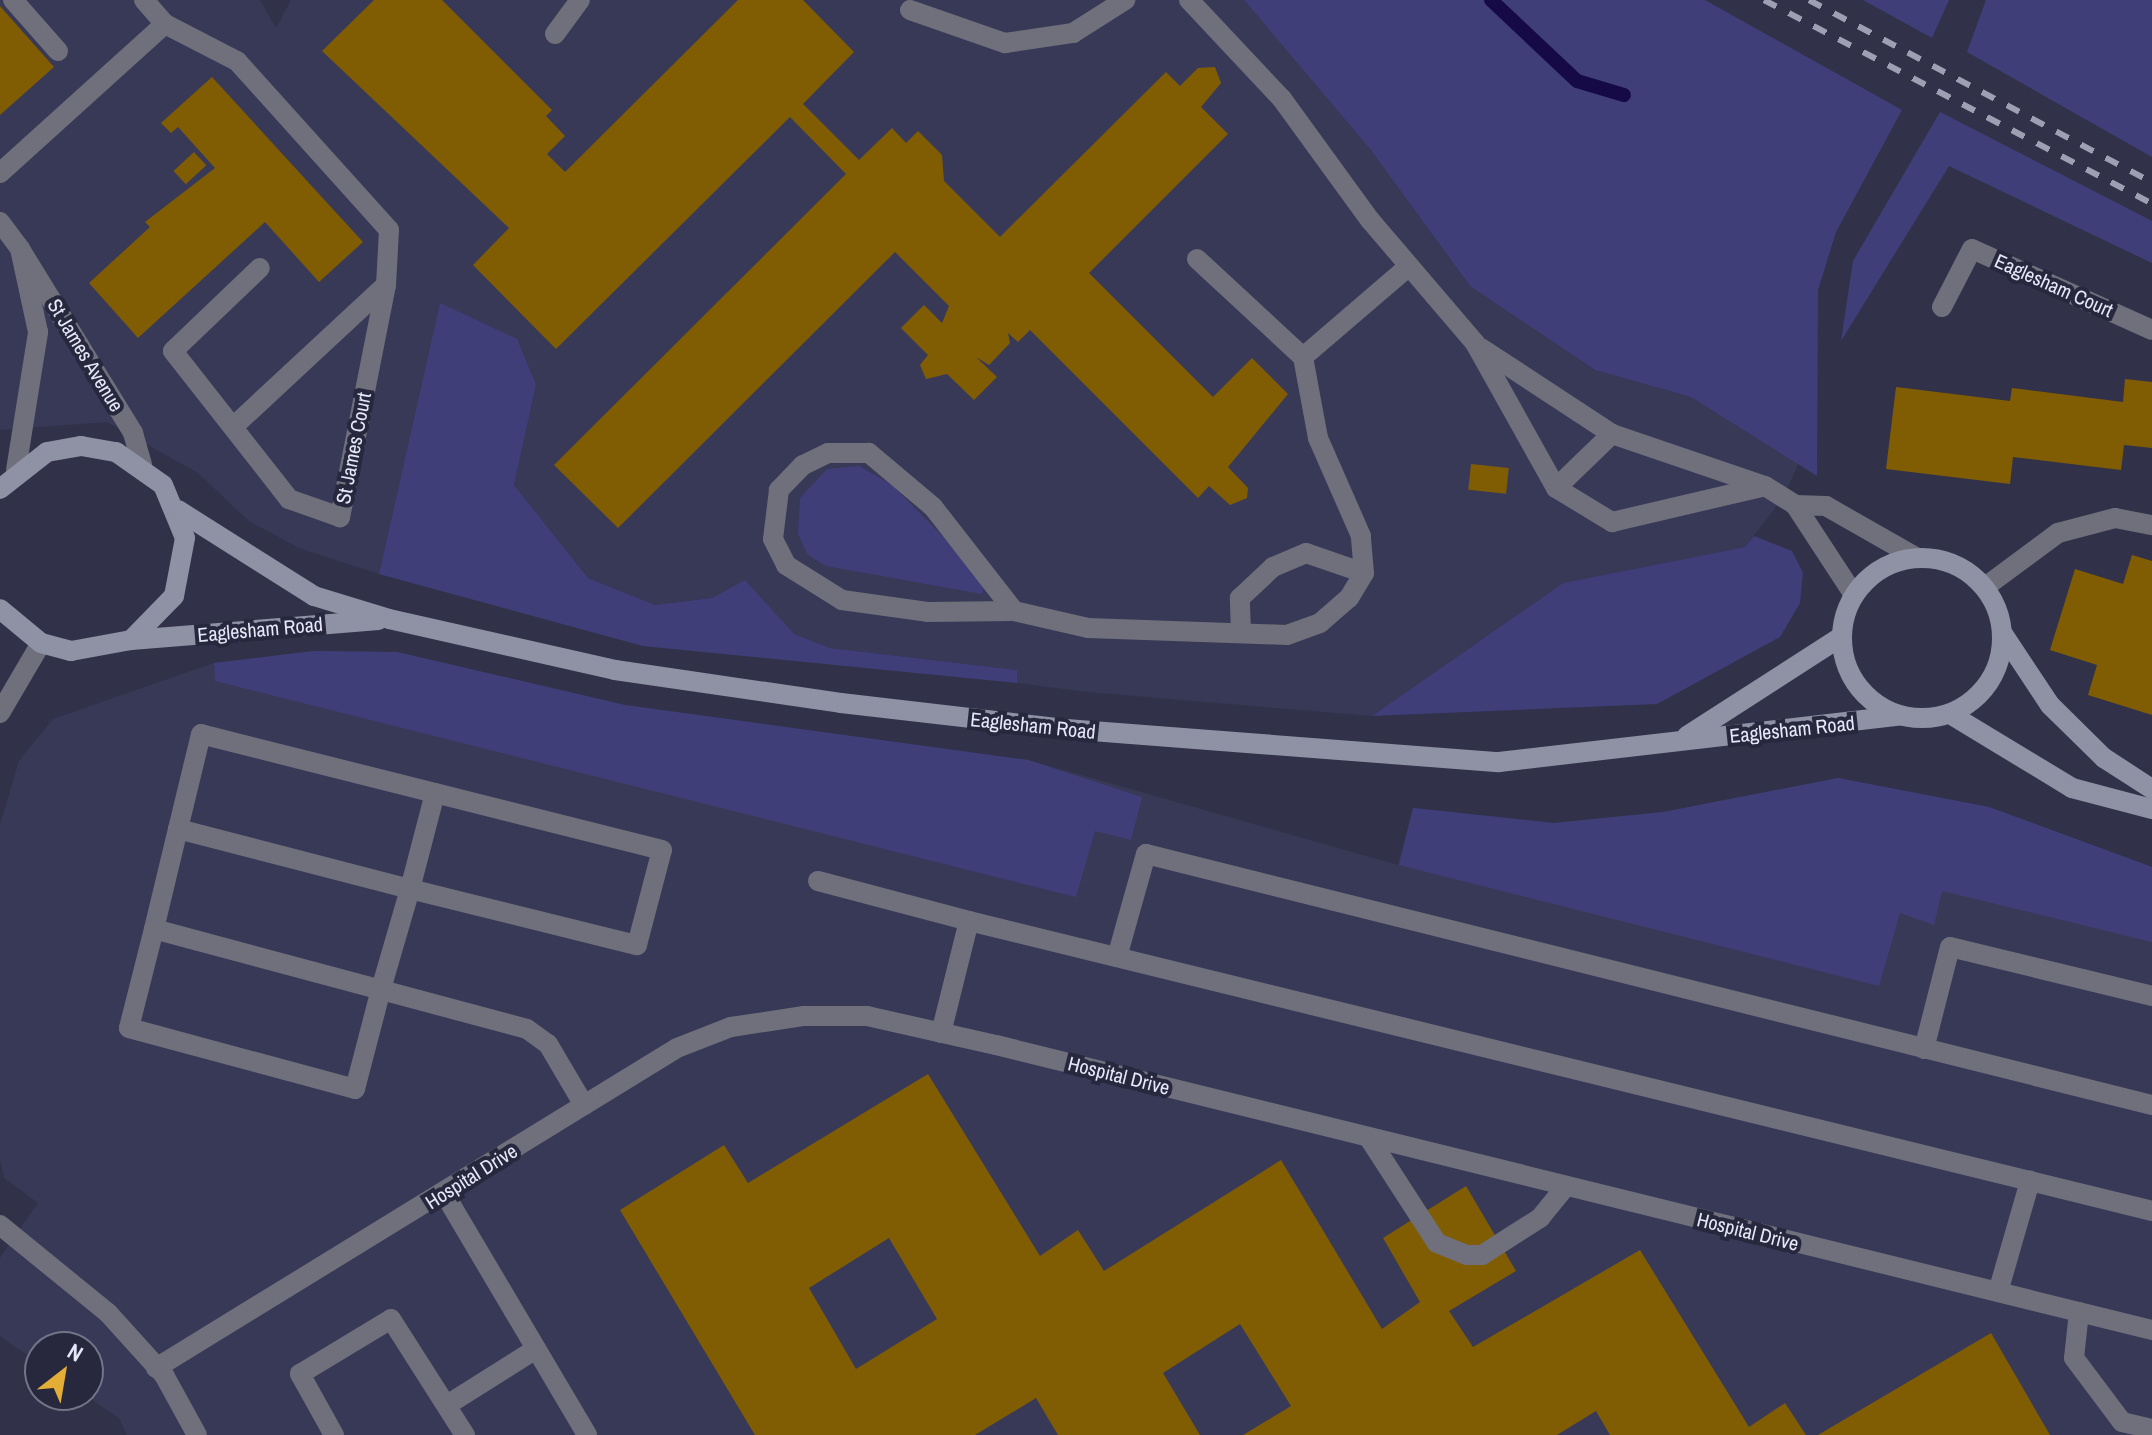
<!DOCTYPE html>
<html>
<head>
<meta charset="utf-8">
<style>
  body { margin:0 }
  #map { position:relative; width:2152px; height:1435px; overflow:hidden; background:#313249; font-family:"Archivo Narrow",sans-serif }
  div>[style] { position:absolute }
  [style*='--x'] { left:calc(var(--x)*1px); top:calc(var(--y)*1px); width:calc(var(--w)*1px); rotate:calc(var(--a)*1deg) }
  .built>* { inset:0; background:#383957 }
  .green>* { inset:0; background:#3f3e79 }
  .stream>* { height:14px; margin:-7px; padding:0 7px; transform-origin:7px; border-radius:7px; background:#150a45 }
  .building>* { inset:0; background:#805d03; transform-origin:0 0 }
  .lane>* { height:20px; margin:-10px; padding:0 10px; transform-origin:10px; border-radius:10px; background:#6f707c }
  .street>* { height:20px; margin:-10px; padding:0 10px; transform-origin:10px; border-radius:10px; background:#6f707c }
  .secondary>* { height:20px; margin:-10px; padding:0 10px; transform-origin:10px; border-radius:10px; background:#8f91a4 }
  .secondary>.ring { margin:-10px; padding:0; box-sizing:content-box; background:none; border:20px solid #8f91a4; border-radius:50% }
  .rail>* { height:6px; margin-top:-3px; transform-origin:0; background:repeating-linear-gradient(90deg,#9e9fb2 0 14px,transparent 0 28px) }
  span { translate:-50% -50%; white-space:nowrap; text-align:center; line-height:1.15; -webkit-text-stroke:8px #27283e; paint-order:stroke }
  .street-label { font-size:20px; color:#e6e7f7 }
  .north { position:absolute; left:24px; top:1331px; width:80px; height:80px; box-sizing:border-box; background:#27283e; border:2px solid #737488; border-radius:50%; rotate:31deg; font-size:22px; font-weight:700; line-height:32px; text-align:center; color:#e6e7f7 }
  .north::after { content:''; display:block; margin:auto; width:28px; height:36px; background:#e4ad35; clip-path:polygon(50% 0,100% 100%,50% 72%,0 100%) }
</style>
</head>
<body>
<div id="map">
  <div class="built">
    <div style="clip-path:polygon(0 0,260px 0,276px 28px,291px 0,1244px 0,1370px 149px,1470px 286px,1595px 370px,1691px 397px,1800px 460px,1783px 498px,1745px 547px,1563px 583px,1372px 716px,1088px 692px,1017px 683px,1017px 670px,830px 648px,793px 634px,745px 580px,712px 598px,655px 605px,588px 578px,514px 485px,536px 385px,440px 304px,379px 574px,299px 548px,249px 521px,198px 473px,107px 422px,0 430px)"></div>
    <div style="clip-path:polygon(313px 651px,397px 652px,625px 705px,1028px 760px,1398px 865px,1413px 808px,1554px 823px,1663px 812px,1838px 778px,1989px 807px,2152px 867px,2152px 1435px,127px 1435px,119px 1418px,85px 1395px,88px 1347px,40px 1347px,40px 1364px,0 1336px,0 1258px,38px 1203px,4px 1178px,0 1159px,0 825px,19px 761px,53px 719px,214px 663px)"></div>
  </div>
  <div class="green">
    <div style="clip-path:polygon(1244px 0,1705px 0,1902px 110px,1836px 232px,1818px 290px,1817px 476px,1691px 397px,1595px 370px,1470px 286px,1370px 149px)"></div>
    <div style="clip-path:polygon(1863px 0,1949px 0,1932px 38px)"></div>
    <div style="clip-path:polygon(1986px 0,2152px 0,2152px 157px,1967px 52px)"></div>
    <div style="clip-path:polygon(1940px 112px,2152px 221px,2152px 263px,1949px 166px,1841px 341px,1853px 261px)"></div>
    <div style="clip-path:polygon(440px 303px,517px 339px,536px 385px,514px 485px,588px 578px,655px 605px,712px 598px,745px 580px,794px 634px,830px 648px,1017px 670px,1017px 683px,643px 646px,379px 574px)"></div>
    <div style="clip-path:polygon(859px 466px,892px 485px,970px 564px,985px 584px,982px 594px,826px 566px,808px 555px,798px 534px,800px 498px,827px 469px)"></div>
    <div style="clip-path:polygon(1754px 536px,1792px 551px,1803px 573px,1800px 603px,1780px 637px,1657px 704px,1372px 716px,1563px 583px,1745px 547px)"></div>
    <div style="clip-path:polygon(313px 651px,397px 652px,625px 705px,1028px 760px,1142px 797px,1131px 840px,1095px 831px,1076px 897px,215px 681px,214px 663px)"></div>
    <div style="clip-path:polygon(1838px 778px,1989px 807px,2152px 867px,2152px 942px,1942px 891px,1934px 925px,1900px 913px,1879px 986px,1399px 865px,1413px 808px,1554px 823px,1663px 812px)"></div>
  </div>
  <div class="stream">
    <div style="--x:1491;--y:0;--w:118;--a:43.3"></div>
    <div style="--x:1577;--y:81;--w:49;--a:16.6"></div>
  </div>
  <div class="building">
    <div style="clip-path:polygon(374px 0,442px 0,552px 110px,546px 116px,565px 136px,547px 154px,565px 172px,738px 0,803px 0,854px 52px,803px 104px,859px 160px,892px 128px,906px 143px,918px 131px,942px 155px,944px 181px,1000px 237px,1166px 72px,1180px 86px,1198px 68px,1215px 67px,1221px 83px,1201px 107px,1228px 134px,1089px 273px,1213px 397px,1252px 358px,1288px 394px,1228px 467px,1248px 488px,1247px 498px,1230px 505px,1209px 486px,1198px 498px,1030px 330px,1018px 342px,1008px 333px,1010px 343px,989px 365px,976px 357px,997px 377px,974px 400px,947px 374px,926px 379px,920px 365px,928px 355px,901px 328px,924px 305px,942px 323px,949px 306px,895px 252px,618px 528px,554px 465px,846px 174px,790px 117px,556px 349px,473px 265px,509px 228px,322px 51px)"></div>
    <div style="clip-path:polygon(0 6px,54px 67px,0 115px)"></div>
    <div style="clip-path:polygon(212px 77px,363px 242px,319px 282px,265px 222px,138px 338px,89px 283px,150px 227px,145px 222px,215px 168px,178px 127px,171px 133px,161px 123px)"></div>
    <div style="left:194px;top:152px;width:18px;height:28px;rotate:47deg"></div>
    <div style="clip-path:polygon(2125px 379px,2152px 382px,2152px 448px,2124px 445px,2121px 470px,2013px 457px,2010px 484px,1886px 469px,1896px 387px,2010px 401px,2012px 388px,2123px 402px)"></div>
    <div style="left:1471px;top:464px;width:38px;height:26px;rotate:6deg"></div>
    <div style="clip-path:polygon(2132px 555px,2152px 561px,2152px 715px,2088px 695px,2097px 665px,2050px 650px,2075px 569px,2123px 584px)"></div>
    <div style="clip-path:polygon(evenodd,928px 1074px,1040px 1256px,1078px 1230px,1104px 1271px,1281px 1160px,1382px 1329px,1420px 1302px,1383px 1238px,1466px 1186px,1516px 1271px,1449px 1311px,1473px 1347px,1640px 1250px,1749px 1427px,1785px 1403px,1806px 1435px,1610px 1435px,1596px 1411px,1557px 1435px,1243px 1435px,1291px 1406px,1240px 1324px,1163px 1373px,1200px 1435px,1058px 1435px,1036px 1398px,975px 1435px,755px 1435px,620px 1210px,724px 1145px,748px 1183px,928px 1074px,889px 1238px,937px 1319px,856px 1369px,809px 1288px,889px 1238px)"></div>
    <div style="clip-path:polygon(1991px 1333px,2050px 1435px,1818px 1435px)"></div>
  </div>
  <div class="lane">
    <div style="--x:13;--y:0;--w:68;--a:48.6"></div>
    <div style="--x:144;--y:0;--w:32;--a:49"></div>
    <div style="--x:165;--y:24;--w:81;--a:27.2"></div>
    <div style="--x:237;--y:61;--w:227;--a:48"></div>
    <div style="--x:389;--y:230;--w:55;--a:93.1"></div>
    <div style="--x:386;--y:285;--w:237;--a:101.2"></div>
    <div style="--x:340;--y:517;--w:54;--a:-160.6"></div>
    <div style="--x:289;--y:499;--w:188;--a:-128.1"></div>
    <div style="--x:173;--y:351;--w:120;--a:-43.7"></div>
    <div style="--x:1189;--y:0;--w:136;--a:46.8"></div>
    <div style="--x:1282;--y:99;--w:150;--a:54"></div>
    <div style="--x:1370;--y:220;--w:162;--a:49.5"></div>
    <div style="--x:1475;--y:343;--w:166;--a:60.8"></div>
    <div style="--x:1556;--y:488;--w:66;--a:31.3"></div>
    <div style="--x:1612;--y:522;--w:157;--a:-13.2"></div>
    <div style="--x:910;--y:10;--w:101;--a:19.2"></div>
    <div style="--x:1005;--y:43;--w:69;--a:-8.4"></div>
    <div style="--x:1073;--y:33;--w:62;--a:-32.4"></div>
    <div style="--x:555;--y:34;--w:42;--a:-53.7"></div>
    <div style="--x:1197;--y:259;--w:144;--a:42.8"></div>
    <div style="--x:1303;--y:357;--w:138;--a:-40.6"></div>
    <div style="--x:1942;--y:307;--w:65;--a:-62.7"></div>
    <div style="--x:1972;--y:249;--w:197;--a:24.2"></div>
    <div style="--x:1481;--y:348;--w:157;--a:33.3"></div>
    <div style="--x:1612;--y:434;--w:162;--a:18.8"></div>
    <div style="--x:1765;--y:486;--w:36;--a:32"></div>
    <div style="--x:233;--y:427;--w:209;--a:-42.9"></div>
    <div style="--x:1556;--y:488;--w:78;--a:-44"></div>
    <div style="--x:1854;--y:595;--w:108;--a:-123.2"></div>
    <div style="--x:1795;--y:505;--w:31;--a:2"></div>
    <div style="--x:1826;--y:506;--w:105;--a:29.7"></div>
    <div style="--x:1014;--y:611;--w:132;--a:-127.9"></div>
    <div style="--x:933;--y:507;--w:84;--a:-139.8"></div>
    <div style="--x:869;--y:453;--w:41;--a:180"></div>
    <div style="--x:828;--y:453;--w:28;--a:154"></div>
    <div style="--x:803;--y:465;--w:35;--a:134"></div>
    <div style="--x:779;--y:490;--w:49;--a:97"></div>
    <div style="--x:773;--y:539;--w:29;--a:63"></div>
    <div style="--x:786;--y:565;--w:66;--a:32"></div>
    <div style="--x:842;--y:600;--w:86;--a:8"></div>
    <div style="--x:927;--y:612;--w:87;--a:-0.7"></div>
    <div style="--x:1014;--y:611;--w:76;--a:12.9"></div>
    <div style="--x:1088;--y:628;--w:199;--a:2"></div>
    <div style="--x:1287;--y:635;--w:35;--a:-20"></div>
    <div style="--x:1320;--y:623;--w:38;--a:-41"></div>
    <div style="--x:1349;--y:598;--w:29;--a:-59"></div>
    <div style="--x:1364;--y:573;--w:37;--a:-95"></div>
    <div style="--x:1361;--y:536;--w:107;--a:-113.7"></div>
    <div style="--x:1318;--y:438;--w:82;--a:-100.5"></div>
    <div style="--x:1241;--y:633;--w:35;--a:-92"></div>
    <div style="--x:1240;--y:598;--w:45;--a:-43.2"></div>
    <div style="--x:1273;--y:567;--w:36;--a:-23"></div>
    <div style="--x:1306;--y:553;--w:61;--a:19"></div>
    <div style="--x:178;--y:829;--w:240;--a:14.5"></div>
    <div style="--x:410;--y:889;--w:234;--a:13.9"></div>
    <div style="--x:637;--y:945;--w:98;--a:-75.3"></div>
    <div style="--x:662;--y:850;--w:475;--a:-165.9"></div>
    <div style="--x:201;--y:734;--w:98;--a:103.6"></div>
    <div style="--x:178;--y:829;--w:103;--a:103.5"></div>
    <div style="--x:154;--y:929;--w:102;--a:104.2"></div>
    <div style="--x:129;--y:1028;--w:234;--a:15.1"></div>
    <div style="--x:355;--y:1089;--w:103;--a:-75.4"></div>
    <div style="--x:381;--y:989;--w:104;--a:-73.8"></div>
    <div style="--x:410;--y:889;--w:99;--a:-75.4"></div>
    <div style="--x:818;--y:881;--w:156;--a:14.8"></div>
    <div style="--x:154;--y:929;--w:386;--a:15"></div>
    <div style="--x:527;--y:1029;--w:26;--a:36"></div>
    <div style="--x:548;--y:1044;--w:71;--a:59.5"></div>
    <div style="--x:1117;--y:957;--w:107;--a:-74.3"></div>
    <div style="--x:1146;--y:854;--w:1037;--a:14.01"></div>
    <div style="--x:941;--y:1033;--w:115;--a:-76"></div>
    <div style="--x:969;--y:921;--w:1218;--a:13.77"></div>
    <div style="--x:1924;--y:1049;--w:105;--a:-75.7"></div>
    <div style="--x:1950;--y:947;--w:208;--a:13.6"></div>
    <div style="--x:1369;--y:1138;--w:125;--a:57.1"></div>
    <div style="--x:1437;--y:1243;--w:32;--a:22"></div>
    <div style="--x:1467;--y:1255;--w:15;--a:0"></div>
    <div style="--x:1482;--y:1255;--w:69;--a:-32.5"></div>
    <div style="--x:1540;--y:1218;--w:41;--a:-50.9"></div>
    <div style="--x:444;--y:1193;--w:281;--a:59.4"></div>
    <div style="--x:1998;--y:1292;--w:116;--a:-73.9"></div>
    <div style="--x:2079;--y:1312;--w:46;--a:96.2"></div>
    <div style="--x:2074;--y:1358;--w:80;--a:53.1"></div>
    <div style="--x:2122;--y:1422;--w:31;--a:13"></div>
    <div style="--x:447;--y:1405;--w:105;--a:-32.2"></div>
    <div style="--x:334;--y:1435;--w:70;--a:-119.1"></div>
    <div style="--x:300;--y:1374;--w:106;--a:-31.1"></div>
    <div style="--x:391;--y:1319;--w:138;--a:57.5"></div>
  </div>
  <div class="street">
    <div style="--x:0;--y:173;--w:222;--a:-42.1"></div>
    <div style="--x:0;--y:222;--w:34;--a:53"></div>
    <div style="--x:16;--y:470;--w:140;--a:-80.9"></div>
    <div style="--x:38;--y:332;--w:85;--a:-102.2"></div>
    <div style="--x:20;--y:249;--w:216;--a:58.4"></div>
    <div style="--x:133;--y:433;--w:33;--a:74"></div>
    <div style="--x:1985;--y:587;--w:91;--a:-36.5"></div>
    <div style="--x:2058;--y:533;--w:59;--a:-14.7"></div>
    <div style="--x:2115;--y:518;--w:38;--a:11"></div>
    <div style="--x:0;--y:713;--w:81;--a:-59.6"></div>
    <div style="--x:0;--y:1225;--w:139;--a:39.2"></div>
    <div style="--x:108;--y:1313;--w:84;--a:47.9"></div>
    <div style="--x:164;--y:1375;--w:68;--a:61.2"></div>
    <div style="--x:156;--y:1368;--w:611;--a:-31.56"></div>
    <div style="--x:677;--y:1048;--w:58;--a:-21.3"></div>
    <div style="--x:731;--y:1027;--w:74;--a:-8.6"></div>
    <div style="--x:804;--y:1016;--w:63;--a:0"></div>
    <div style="--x:867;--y:1016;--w:132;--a:12.7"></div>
    <div style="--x:996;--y:1045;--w:1191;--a:13.85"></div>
  </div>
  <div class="secondary">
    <div style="--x:0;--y:489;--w:60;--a:-38.2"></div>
    <div style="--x:47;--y:452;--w:35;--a:-10"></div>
    <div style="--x:81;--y:446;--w:36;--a:10"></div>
    <div style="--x:116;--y:452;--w:57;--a:35.1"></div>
    <div style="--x:163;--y:485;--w:57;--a:67.5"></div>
    <div style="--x:185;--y:538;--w:59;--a:100.7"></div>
    <div style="--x:174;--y:596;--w:62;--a:134.3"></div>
    <div style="--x:131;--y:640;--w:61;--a:169.6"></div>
    <div style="--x:71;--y:651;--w:31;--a:-165"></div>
    <div style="--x:41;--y:643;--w:53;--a:-140.3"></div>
    <div style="--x:178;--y:510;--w:161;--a:32.3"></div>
    <div style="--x:314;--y:596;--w:78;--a:17"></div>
    <div style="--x:389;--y:619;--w:232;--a:12.7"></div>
    <div style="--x:615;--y:670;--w:228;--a:8.3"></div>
    <div style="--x:841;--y:703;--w:226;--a:6.6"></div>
    <div style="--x:1066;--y:729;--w:434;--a:4.4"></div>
    <div style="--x:1499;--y:762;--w:403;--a:-6.6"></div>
    <div class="ring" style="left:1842px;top:558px;width:140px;height:140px"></div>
    <div style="--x:2003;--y:634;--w:85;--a:56.5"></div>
    <div style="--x:2050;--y:705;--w:76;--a:44.5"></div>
    <div style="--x:2104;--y:758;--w:57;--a:32.9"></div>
    <div style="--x:131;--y:640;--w:248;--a:-4.6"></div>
    <div style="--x:1950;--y:714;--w:143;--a:31.2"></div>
    <div style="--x:2072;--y:788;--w:83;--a:14.7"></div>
    <div style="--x:1687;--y:736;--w:184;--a:-32.8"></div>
  </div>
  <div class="rail">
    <div style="--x:1764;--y:0;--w:438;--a:27.7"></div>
    <div style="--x:1809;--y:0;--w:388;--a:28"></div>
  </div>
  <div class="street-label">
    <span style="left:2054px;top:285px;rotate:24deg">Eaglesham Court</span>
    <span style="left:86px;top:355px;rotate:59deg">St James Avenue</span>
    <span style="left:353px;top:448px;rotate:-79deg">St James Court</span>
    <span style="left:260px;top:629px;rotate:-5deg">Eaglesham Road</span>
    <span style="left:1033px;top:725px;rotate:6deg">Eaglesham Road</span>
    <span style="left:1792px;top:729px;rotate:-6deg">Eaglesham Road</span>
    <span style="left:1119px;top:1075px;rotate:14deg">Hospital Drive</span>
    <span style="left:471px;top:1176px;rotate:-32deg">Hospital Drive</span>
    <span style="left:1748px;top:1231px;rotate:14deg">Hospital Drive</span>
  </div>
  <div class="north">N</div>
</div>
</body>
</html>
